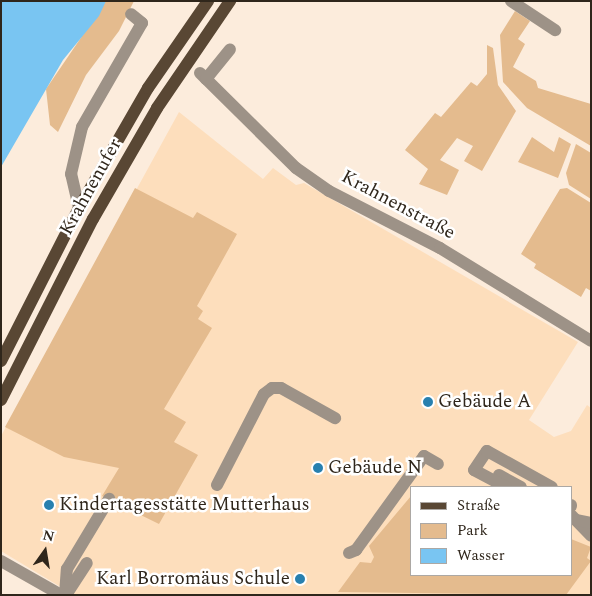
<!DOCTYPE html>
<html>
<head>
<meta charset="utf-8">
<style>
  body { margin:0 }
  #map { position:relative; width:592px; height:596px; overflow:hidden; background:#fcecdc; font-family:Spectral,serif }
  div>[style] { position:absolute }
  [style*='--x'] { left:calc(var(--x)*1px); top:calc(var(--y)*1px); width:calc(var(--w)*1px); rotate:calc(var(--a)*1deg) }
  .built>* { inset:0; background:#fddebc }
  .green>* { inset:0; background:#e4bb8e }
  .water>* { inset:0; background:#79c5f2 }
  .minor>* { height:12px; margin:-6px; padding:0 6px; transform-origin:6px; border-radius:6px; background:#9d9287 }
  .major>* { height:12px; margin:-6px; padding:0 6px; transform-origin:6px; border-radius:6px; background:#594734 }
  .dots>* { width:14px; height:14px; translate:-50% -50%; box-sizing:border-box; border:2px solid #fff; border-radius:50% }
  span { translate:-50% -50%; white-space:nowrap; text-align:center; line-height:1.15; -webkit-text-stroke:5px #fff; paint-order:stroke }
  .street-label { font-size:19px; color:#2f261b }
  .poi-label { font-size:19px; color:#2f261b }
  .left { translate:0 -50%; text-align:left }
  .right { translate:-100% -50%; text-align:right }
  .frame { position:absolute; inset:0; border:2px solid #2f261b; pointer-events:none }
  .legend { position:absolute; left:410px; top:486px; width:162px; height:90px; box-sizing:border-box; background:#fff; border:1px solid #aca8a4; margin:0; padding:6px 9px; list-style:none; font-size:15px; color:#2f261b }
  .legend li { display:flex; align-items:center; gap:10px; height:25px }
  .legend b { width:25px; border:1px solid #aca8a4 }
  .north { position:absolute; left:20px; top:526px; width:50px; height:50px; -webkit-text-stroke:4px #fff; paint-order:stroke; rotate:13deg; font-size:14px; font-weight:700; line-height:20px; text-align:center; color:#2f261b }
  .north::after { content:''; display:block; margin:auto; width:18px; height:22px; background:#2f261b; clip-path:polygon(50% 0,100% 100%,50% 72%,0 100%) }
</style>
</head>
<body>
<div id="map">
  <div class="built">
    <div style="clip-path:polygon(evenodd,179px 112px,263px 179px,273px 168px,296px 185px,304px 183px,578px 342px,529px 420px,554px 437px,571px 431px,587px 405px,591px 408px,591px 595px,74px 595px,1px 551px,1px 436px,179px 112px,411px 487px,571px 487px,571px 575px,411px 575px,411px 487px)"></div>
  </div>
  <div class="green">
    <div style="clip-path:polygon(106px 1px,134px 1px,119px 31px,86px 75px,58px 132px,50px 125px,46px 89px)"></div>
    <div style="clip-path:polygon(515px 11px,530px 21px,518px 39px,525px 44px,513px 67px,536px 81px,538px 88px,591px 104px,591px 146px,527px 108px,503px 82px,500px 35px)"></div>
    <div style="clip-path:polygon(487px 45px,493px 48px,498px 85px,516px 111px,482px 171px,464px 161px,473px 146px,457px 138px,440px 160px,459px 170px,447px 195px,419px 184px,428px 169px,405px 150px,435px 113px,441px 117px,471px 82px,477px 86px,487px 74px)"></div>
    <div style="clip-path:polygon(532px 137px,554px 152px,559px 137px,571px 144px,558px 178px,518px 162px)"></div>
    <div style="clip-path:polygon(576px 144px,591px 153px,591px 199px,569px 185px,566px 173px)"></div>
    <div style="clip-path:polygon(135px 188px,193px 218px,197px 212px,237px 234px,197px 306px,203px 311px,198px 319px,212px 328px,164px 409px,186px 422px,174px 442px,198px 455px,159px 524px,102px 496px,119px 468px,64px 457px,5px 427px)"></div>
    <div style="clip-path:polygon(567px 188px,591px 203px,591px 291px,586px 288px,581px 297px,534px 268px,536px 264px,521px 254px,560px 189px)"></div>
    <div style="clip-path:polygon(411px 496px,411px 575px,571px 575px,571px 539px,591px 547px,587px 558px,591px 561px,566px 595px,338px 592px,360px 562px,371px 563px,374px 557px,369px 546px)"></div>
  </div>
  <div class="water">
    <div style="clip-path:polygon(1px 1px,106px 1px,99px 16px,63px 60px,1px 167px)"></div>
  </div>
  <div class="minor">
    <div style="--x:511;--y:1;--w:53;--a:33.4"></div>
    <div style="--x:200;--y:73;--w:135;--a:44.7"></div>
    <div style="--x:296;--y:168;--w:40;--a:34.9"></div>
    <div style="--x:329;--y:191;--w:125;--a:27.2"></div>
    <div style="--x:440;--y:248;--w:177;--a:31.6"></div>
    <div style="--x:206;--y:79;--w:38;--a:-51"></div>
    <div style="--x:79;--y:208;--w:35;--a:-103"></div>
    <div style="--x:71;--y:174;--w:48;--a:-76.8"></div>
    <div style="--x:82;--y:127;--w:120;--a:-60"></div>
    <div style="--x:142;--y:23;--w:14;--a:-141"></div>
    <div style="--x:499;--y:475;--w:25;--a:29"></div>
    <div style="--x:217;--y:485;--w:102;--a:-62.7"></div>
    <div style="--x:264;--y:394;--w:10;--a:-37"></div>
    <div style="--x:272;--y:388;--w:9;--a:0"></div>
    <div style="--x:281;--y:388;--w:62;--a:29.1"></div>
    <div style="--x:506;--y:487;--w:36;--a:-152"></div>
    <div style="--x:474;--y:470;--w:23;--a:-56"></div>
    <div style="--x:487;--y:451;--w:74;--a:29"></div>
    <div style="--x:571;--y:505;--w:1;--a:90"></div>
    <div style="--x:571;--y:515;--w:29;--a:46"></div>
    <div style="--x:577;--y:520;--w:14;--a:12"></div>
    <div style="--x:349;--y:553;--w:8;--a:-23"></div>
    <div style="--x:356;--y:550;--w:116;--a:-54.1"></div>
    <div style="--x:424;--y:456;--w:16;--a:30"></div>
    <div style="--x:1;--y:561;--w:69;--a:29.5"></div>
    <div style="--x:65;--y:595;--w:26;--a:-86"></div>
    <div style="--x:67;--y:569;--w:82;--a:-59"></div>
    <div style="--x:66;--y:595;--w:38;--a:-57"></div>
  </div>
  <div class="major">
    <div style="--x:1;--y:361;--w:172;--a:-63"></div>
    <div style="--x:79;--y:208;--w:138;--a:-60.1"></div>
    <div style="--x:148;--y:88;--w:106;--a:-55.4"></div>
    <div style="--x:1;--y:400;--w:203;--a:-63.1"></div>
    <div style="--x:93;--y:219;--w:128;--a:-60"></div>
    <div style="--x:157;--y:108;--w:130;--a:-55.7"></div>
  </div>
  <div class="dots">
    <div style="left:428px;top:402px;background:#2880af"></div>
    <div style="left:318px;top:468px;background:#2880af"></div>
    <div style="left:49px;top:505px;background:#2880af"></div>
    <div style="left:300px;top:579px;background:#2880af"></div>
  </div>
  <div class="street-label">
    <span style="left:91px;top:187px;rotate:-61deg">Krahnenufer</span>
    <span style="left:398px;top:205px;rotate:28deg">Krahnenstraße</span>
  </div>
  <div class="poi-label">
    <span class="left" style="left:438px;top:402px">Gebäude A</span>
    <span class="left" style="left:328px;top:468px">Gebäude N</span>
    <span class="left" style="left:59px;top:505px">Kindertagesstätte Mutterhaus</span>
    <span class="right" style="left:290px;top:579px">Karl Borromäus Schule</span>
  </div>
  <div class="frame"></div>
  <ul class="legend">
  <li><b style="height:6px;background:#594734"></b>Straße</li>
  <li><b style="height:14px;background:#e4bb8e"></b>Park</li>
  <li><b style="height:14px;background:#79c5f2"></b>Wasser</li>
  </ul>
  <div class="north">N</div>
</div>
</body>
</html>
